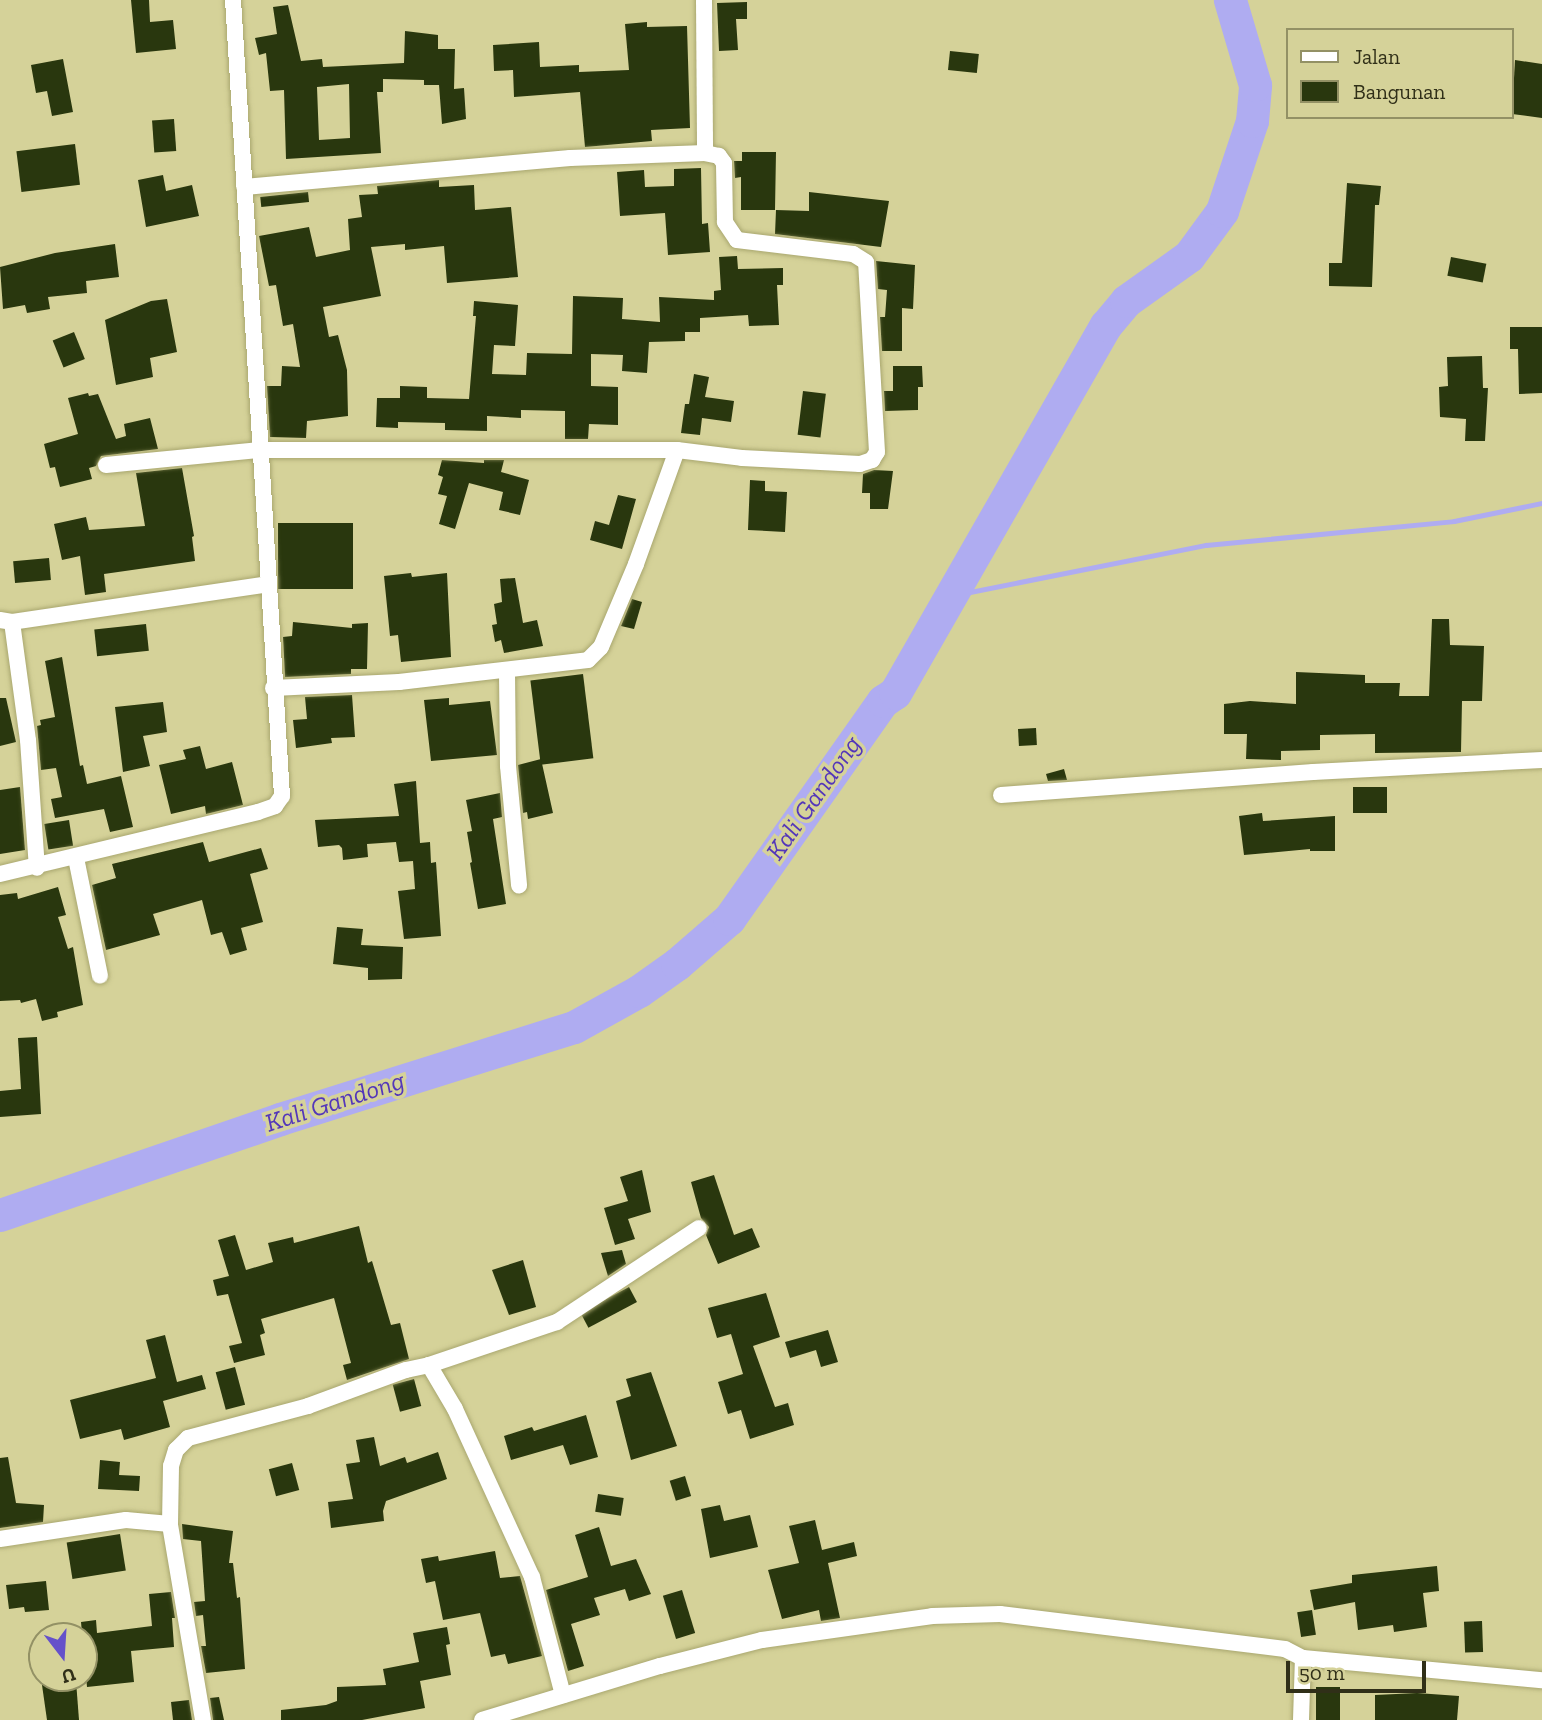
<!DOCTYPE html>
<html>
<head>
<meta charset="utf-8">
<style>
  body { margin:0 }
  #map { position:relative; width:1542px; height:1720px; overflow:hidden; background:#d5d299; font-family:"Zilla Slab",serif }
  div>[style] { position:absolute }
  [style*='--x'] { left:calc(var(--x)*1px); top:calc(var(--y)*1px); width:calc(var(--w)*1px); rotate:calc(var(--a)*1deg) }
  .stream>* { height:5px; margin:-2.5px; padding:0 2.5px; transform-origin:2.5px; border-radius:2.5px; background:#afacf1 }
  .river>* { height:33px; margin:-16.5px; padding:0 16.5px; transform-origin:16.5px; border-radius:16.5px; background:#afacf1 }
  .building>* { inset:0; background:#29370e; transform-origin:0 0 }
  .roads { filter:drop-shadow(0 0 2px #a9a76f) drop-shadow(0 0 2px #a9a76f) }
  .minor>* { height:16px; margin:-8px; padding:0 8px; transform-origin:8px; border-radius:8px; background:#fff }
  span { translate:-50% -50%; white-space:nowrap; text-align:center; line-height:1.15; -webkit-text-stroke:7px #d5d299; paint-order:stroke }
  .water-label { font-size:26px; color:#5336ba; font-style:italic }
  .legend { position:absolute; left:1286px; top:28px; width:228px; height:91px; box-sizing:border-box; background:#d5d299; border:2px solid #939165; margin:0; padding:9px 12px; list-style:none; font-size:21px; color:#302f18 }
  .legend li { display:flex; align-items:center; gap:14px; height:35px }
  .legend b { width:35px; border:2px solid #939165 }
  .north { position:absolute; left:28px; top:1622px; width:70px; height:70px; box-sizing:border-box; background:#d5d299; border:2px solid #939165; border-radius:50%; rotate:163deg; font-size:19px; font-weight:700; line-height:28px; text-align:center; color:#302f18 }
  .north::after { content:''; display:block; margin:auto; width:24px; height:32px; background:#6551ca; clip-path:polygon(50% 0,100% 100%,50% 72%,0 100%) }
  .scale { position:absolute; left:1286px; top:1661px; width:140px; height:32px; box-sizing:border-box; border:4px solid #302f18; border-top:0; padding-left:9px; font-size:21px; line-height:24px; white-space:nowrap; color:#302f18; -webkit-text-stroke:5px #d5d299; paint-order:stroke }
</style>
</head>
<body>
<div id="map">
  <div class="stream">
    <div style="--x:950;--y:596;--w:261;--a:-11.3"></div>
    <div style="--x:1206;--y:545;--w:249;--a:-5.5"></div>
    <div style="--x:1454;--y:521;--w:90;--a:-11.6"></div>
  </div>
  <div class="river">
    <div style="--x:0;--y:1215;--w:296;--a:-18.9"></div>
    <div style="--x:280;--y:1119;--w:308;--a:-17.4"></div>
    <div style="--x:574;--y:1027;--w:74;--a:-29"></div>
    <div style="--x:639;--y:991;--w:47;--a:-35.4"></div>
    <div style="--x:677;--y:964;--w:69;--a:-40.9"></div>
    <div style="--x:729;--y:919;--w:267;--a:-54.8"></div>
    <div style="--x:883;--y:701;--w:14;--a:-34"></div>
    <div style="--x:895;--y:693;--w:424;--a:-60.2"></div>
    <div style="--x:1106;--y:325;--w:31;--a:-50"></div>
    <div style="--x:1126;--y:301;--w:77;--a:-35.5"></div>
    <div style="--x:1189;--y:256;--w:56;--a:-53.7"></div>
    <div style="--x:1222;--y:211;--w:95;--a:-71.6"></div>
    <div style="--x:1252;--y:121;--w:36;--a:-85"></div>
    <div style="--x:1255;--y:85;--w:89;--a:-106.4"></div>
  </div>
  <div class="building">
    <div style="clip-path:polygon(131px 0,149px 0,150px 22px,173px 20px,176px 49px,136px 53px)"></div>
    <div style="clip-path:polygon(747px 2px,747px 19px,736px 19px,738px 50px,719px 51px,717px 3px)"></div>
    <div style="clip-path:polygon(evenodd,288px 5px,301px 61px,322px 59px,323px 67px,404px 63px,405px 31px,438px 35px,438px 49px,455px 49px,454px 89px,464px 88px,466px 119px,442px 124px,439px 85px,424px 85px,424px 80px,383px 79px,383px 92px,377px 92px,381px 153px,286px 159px,284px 90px,270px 91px,266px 53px,259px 55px,255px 38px,277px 34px,273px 7px,288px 5px,349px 84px,350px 138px,319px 140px,317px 87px,349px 84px)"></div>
    <div style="clip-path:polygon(647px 22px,647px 27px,687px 26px,690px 128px,651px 130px,652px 141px,585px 147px,580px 92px,514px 97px,513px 70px,494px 71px,493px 45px,539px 42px,540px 67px,579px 65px,579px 72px,629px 70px,625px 24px)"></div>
    <div style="left:950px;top:51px;width:29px;height:19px;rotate:6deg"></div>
    <div style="clip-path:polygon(63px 59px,73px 112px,52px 116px,47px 91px,36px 93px,31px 65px)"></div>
    <div style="clip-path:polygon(1515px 60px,1542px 64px,1542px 118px,1512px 114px)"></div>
    <div style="left:174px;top:119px;width:32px;height:22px;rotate:86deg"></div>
    <div style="left:75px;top:144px;width:41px;height:59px;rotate:83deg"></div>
    <div style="clip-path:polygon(742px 152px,776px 152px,775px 210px,741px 210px,741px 177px,735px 178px,734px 161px,742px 161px)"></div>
    <div style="clip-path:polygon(701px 168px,702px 224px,708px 223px,710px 252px,668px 255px,665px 213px,620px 216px,617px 172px,644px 170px,645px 187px,674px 186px,674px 169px)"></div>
    <div style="clip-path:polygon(163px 175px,166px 191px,192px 185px,199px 216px,146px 227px,138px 180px)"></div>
    <div style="clip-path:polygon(439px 180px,439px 187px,474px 185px,475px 210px,511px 207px,518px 277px,447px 283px,444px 246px,405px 250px,405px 244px,371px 247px,381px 296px,323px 307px,329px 337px,338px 335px,347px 370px,348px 416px,307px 421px,306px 438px,270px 437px,267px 386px,281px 386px,282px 366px,300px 367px,293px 324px,283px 326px,276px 285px,269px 286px,259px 236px,309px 227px,316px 257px,350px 250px,348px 219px,362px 217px,359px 195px,378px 194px,377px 186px)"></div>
    <div style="clip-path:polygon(1347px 183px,1381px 186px,1379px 205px,1375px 205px,1372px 287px,1329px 286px,1329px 263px,1342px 263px)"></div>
    <div style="left:308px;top:192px;width:10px;height:48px;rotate:84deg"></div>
    <div style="clip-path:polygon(809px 192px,889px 201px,881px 247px,775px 234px,776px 210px,809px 211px)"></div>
    <div style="clip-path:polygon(115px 244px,119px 277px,86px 281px,87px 293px,48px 297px,50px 309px,27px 313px,25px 305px,3px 309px,0 267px,55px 253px)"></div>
    <div style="clip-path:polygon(737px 256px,738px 269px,783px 268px,783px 285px,777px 285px,779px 325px,749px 326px,748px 315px,700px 318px,700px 332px,685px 332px,685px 341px,649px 342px,647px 373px,622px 371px,623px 355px,591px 354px,591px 386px,618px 387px,618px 425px,589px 424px,588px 439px,565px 439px,565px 411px,521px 410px,521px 418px,487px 416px,487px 431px,445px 430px,445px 423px,398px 422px,398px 428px,376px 427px,377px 398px,400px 398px,400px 386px,427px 387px,427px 398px,469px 399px,476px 316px,473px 316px,474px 301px,518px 305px,515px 346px,494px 345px,492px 374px,526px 375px,527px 353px,572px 354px,573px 296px,623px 298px,622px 319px,660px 322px,659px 297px,714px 300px,714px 291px,721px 290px,719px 257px)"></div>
    <div style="left:1451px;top:257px;width:36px;height:19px;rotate:11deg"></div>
    <div style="clip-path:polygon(876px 261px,915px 265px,913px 309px,902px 308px,902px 351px,882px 351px,880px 317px,885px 317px,887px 290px,878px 289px)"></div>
    <div style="clip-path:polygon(167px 299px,177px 352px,150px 358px,153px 377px,116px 385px,105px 320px,151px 301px)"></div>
    <div style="clip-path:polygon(1510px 327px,1542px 327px,1542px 393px,1519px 394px,1518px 349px,1510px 349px)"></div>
    <div style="left:74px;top:332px;width:29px;height:23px;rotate:68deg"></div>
    <div style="clip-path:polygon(1482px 356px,1483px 388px,1488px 388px,1485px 441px,1465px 441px,1466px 419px,1440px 417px,1439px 387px,1448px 386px,1447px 357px)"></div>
    <div style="clip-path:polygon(893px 366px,922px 366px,923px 387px,918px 387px,918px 410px,885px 411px,884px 391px,893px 391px)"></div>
    <div style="clip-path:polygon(694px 374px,709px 377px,705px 397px,734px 401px,731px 422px,702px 418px,700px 435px,681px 433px,685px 404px,689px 404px)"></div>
    <div style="left:803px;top:391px;width:23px;height:44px;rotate:7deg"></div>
    <div style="clip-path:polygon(88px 393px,89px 396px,98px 394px,116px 439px,126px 436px,124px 424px,150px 418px,158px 449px,101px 456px,96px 466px,89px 468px,92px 479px,60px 487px,55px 467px,50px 468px,44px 444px,78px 434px,68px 398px)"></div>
    <div style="clip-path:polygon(442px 460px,484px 463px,484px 460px,504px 460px,501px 472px,529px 480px,520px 515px,499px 510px,503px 492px,469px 483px,455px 529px,439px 524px,447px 496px,438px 494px,443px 477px,438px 475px)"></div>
    <div style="clip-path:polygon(182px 468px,194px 536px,192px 537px,195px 561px,104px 574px,106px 592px,85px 595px,80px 556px,62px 560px,54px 524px,86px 517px,89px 530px,145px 526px,136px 473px)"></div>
    <div style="clip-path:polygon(874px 470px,893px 471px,888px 509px,870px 509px,870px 493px,862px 493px,863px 474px)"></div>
    <div style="clip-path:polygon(750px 480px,765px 481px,765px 491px,787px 492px,785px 532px,748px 530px)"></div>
    <div style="clip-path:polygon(618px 495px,636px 499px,622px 549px,590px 540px,595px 521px,609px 525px)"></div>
    <div style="left:278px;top:523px;width:75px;height:66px"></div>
    <div style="left:49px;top:558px;width:22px;height:36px;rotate:85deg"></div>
    <div style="clip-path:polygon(411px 573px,412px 577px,447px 573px,451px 657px,401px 662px,398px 635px,390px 636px,384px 576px)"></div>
    <div style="clip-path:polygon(515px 578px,523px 623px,537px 620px,543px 646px,504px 653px,501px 640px,495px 642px,492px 625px,497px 624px,494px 604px,502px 602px,500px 579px)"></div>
    <div style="clip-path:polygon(632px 599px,642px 602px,634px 629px,621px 626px)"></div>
    <div style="clip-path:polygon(1432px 619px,1449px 619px,1450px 645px,1484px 646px,1482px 701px,1462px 701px,1461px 752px,1375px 753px,1375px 734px,1320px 735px,1320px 750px,1281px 751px,1281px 760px,1246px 759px,1247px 734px,1224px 734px,1224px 704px,1250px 701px,1296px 704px,1296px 672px,1365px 675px,1365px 683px,1400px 683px,1399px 696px,1429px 696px)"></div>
    <div style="clip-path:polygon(293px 622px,352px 628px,352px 624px,368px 623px,367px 669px,351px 669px,351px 674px,285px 677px,283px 637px,292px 636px)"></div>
    <div style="left:146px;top:624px;width:27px;height:52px;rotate:84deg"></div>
    <div style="clip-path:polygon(62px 657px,80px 766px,83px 765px,87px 784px,121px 776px,133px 827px,110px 832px,104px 809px,55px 818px,51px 799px,62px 797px,56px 768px,41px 770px,37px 726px,41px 725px,40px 720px,55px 717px,45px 661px)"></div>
    <div style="left:583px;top:674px;width:85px;height:53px;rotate:83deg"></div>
    <div style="clip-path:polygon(352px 695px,355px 737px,331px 738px,332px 743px,296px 748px,293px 720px,307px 719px,305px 697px)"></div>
    <div style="clip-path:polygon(0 698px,6px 698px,16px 742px,0 746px)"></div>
    <div style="clip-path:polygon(449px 698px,449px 705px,490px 701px,497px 755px,431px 761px,424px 700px)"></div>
    <div style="clip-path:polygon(163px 702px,167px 732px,143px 736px,150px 766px,123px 772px,115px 707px)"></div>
    <div style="left:1036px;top:728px;width:17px;height:18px;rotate:87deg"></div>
    <div style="clip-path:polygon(200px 746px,206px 769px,232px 762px,243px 805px,206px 814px,205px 806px,171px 814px,159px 765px,186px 759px,183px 750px)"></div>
    <div style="clip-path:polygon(541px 759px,553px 813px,528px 819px,527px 812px,523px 813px,518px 765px)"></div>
    <div style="clip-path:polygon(1064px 769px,1067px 780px,1048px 781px,1046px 774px)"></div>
    <div style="clip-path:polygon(416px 781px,420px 843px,430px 842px,431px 863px,436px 862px,441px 936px,404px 939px,398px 891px,415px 889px,413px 861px,399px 862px,396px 842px,367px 844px,368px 857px,343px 860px,342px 848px,339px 845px,318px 847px,315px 820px,399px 816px,394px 784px)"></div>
    <div style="clip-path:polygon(20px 787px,25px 850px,0 854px,0 790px)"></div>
    <div style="left:1353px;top:787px;width:34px;height:26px"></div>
    <div style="clip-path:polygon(500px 793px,502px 817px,493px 819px,506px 904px,478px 909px,470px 863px,472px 862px,467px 832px,472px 831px,466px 800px)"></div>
    <div style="clip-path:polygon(1262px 813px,1263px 821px,1335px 816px,1335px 851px,1310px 851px,1310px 849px,1244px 855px,1239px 816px)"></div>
    <div style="left:69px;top:820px;width:26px;height:25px;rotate:81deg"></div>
    <div style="clip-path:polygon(203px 842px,209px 862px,261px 848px,268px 869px,250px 874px,263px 922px,241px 928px,247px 950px,230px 955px,222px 932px,211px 935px,202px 900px,153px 914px,160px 935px,106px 950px,92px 885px,116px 878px,112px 864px)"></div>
    <div style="clip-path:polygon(58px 887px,66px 915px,58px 917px,68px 949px,73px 947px,83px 1005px,57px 1012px,58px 1017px,42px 1021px,36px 999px,21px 1003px,20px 1000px,0 1001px,0 895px,17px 893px,18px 899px)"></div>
    <div style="clip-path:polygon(337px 927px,363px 929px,361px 945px,403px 947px,402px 979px,368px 980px,368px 968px,333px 964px)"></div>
    <div style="clip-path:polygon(37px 1037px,41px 1114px,0 1117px,0 1091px,21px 1089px,18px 1038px)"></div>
    <div style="clip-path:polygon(642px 1170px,651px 1212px,628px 1219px,635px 1239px,615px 1245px,604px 1208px,628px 1201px,620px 1177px)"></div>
    <div style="clip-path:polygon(714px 1175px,734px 1235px,752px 1228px,760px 1247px,718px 1264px,706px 1235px,709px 1227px,701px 1218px,691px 1182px)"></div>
    <div style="clip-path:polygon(359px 1226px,368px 1263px,372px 1261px,391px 1325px,400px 1323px,409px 1359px,347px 1380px,343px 1365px,351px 1363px,334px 1298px,261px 1319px,265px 1333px,260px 1335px,265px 1355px,234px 1363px,229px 1346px,242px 1343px,228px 1294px,217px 1296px,213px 1280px,229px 1276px,218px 1240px,235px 1235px,246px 1270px,273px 1262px,268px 1243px,293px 1237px,294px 1243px)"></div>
    <div style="clip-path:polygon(622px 1250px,626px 1264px,608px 1276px,601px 1253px)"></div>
    <div style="clip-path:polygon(523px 1260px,536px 1307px,509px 1315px,492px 1270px)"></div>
    <div style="left:629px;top:1287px;width:17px;height:55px;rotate:62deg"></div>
    <div style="clip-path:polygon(766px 1293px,780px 1337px,753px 1346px,775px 1407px,788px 1403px,794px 1425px,750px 1439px,741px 1410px,728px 1414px,718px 1382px,743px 1374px,731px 1334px,717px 1338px,708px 1308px)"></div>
    <div style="clip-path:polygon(828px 1330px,838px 1362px,821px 1367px,816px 1350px,790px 1358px,785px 1342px)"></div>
    <div style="clip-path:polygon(165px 1335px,177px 1382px,202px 1375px,206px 1389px,163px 1401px,170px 1427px,124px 1440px,121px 1429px,80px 1439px,70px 1400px,156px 1378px,146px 1340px)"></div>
    <div style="left:235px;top:1367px;width:39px;height:20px;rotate:75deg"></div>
    <div style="clip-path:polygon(651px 1372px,677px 1446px,631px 1460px,616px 1401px,631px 1396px,626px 1379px)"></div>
    <div style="left:414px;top:1379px;width:28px;height:22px;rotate:75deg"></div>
    <div style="clip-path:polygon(586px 1415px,598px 1457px,570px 1465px,563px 1445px,511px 1460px,504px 1436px,532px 1427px,534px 1431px)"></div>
    <div style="clip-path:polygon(374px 1437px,380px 1466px,405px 1457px,407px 1463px,438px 1452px,447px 1479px,386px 1501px,383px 1511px,384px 1521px,331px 1528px,328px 1502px,353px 1499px,346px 1464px,360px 1462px,356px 1440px)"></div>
    <div style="clip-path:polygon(8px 1457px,16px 1503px,44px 1505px,43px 1522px,0 1528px,0 1458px)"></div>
    <div style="clip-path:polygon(100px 1460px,120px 1462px,119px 1475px,140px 1476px,139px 1491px,98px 1489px)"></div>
    <div style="left:292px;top:1463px;width:28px;height:24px;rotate:75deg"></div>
    <div style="left:685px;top:1476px;width:21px;height:16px;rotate:73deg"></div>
    <div style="left:598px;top:1494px;width:26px;height:18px;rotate:9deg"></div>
    <div style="clip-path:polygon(720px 1505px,724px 1521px,750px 1515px,758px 1547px,710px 1558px,701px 1509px)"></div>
    <div style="clip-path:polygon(815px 1520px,822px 1550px,854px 1542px,857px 1556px,828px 1563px,840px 1618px,821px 1621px,819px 1610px,782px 1619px,768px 1570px,799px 1563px,789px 1526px)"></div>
    <div style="clip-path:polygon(182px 1524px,233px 1531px,229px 1563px,233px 1563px,237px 1598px,240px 1597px,245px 1669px,206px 1673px,201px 1646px,206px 1646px,203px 1615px,196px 1616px,194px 1602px,205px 1601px,201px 1541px,183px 1539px)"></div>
    <div style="clip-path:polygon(599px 1527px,611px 1566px,636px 1559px,651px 1594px,629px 1601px,625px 1589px,594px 1598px,600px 1615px,571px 1624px,584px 1666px,568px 1671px,546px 1590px,588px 1577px,575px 1535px)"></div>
    <div style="left:120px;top:1534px;width:37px;height:54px;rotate:81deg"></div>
    <div style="clip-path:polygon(495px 1551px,500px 1578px,520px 1576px,542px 1656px,508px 1664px,505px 1654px,491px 1657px,480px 1613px,443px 1620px,435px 1581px,426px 1583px,421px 1559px,438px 1556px,439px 1561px)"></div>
    <div style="clip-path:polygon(1437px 1566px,1439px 1591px,1423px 1593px,1427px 1627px,1394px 1632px,1393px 1625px,1358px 1630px,1355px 1602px,1314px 1610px,1310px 1590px,1352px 1583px,1352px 1575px)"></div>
    <div style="clip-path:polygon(46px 1581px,49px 1610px,25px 1612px,24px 1607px,9px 1609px,6px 1585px)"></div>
    <div style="left:682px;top:1590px;width:45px;height:20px;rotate:73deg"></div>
    <div style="clip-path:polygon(171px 1592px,175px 1618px,172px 1618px,174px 1647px,131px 1651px,134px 1682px,87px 1687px,81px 1622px,96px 1620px,97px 1633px,152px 1626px,149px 1594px)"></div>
    <div style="left:1312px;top:1610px;width:25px;height:15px;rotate:81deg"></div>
    <div style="left:1482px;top:1621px;width:31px;height:18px;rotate:88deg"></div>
    <div style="clip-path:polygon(447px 1627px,450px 1644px,446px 1645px,451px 1675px,420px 1681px,425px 1708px,362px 1720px,281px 1720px,281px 1710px,326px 1705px,337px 1701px,337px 1687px,386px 1685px,383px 1669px,419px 1662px,413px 1633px)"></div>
    <div style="clip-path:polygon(76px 1681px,79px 1720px,47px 1720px,42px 1685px)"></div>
    <div style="left:1316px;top:1687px;width:24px;height:33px"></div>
    <div style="clip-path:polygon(1417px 1693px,1459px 1696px,1457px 1720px,1375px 1720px,1375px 1695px)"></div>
    <div style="clip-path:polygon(219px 1697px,224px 1720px,213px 1720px,210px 1698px)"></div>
    <div style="clip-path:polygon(189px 1700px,192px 1720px,173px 1720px,171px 1702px)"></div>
  </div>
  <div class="roads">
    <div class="minor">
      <div style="--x:704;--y:0;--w:153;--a:89.6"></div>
      <div style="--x:106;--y:465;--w:155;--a:-5.6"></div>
      <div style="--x:260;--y:450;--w:417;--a:0"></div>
      <div style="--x:677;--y:450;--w:65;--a:7"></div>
      <div style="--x:742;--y:458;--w:118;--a:2.9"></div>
      <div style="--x:860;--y:464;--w:13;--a:-18"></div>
      <div style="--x:872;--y:460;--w:9;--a:-58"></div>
      <div style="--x:877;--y:452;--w:190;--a:-93.3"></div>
      <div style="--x:866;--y:262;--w:15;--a:-148"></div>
      <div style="--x:853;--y:254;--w:117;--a:-173.1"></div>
      <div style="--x:737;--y:240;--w:22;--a:-124"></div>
      <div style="--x:725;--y:222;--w:59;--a:-91"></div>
      <div style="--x:724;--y:163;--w:9;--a:-126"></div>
      <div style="--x:719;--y:156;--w:14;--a:-168"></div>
      <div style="--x:705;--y:153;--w:135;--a:177.9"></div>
      <div style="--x:570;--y:158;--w:327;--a:174.9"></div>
      <div style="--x:0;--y:620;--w:12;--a:9"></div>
      <div style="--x:12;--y:622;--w:119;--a:82.3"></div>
      <div style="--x:28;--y:740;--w:128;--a:86"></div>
      <div style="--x:12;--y:622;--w:259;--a:-8.4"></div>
      <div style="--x:507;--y:672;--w:94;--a:89.4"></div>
      <div style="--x:508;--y:766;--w:120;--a:84.7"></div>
      <div style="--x:273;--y:688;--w:126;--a:-2.7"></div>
      <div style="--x:399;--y:682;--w:190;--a:-6.6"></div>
      <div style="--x:588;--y:660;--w:18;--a:-45"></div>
      <div style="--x:601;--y:647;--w:90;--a:-67.1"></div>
      <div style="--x:636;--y:564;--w:121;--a:-70.2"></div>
      <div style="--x:1001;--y:795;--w:313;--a:-4.2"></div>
      <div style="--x:1313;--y:772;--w:229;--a:-3"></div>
      <div style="--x:76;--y:858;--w:120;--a:78.5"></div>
      <div style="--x:0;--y:874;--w:265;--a:-13.5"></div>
      <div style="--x:258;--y:812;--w:18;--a:-19"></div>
      <div style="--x:275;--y:806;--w:12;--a:-55"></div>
      <div style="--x:282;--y:796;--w:798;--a:-93.52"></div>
      <div style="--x:429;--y:1365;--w:135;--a:-18.6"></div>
      <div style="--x:557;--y:1322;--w:170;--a:-33.5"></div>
      <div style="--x:0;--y:1539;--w:127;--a:-8.6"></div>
      <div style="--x:126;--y:1520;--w:44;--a:5.2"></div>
      <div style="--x:203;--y:1720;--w:199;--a:-99.6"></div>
      <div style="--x:170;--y:1524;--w:58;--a:-89"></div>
      <div style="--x:171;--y:1466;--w:17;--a:-73"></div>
      <div style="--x:176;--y:1450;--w:17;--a:-45"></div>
      <div style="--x:188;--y:1438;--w:124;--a:-14.9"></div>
      <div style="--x:308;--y:1406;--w:104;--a:-20.2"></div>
      <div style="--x:406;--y:1370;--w:24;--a:-12"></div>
      <div style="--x:429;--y:1365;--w:51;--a:59.4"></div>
      <div style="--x:455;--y:1409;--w:185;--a:65.4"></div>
      <div style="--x:532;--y:1577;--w:122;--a:75.3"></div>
      <div style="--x:482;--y:1720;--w:186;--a:-16.9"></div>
      <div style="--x:660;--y:1666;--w:105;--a:-14.3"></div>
      <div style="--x:762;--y:1640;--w:172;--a:-8"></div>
      <div style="--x:932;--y:1616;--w:68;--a:-1.7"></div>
      <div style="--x:1000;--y:1614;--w:287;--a:7"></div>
      <div style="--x:1285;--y:1649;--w:20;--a:27"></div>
      <div style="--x:1303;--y:1658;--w:240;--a:5.3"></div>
      <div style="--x:1301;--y:1720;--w:62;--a:-88.2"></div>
    </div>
  </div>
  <div class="water-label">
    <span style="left:814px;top:798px;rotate:-55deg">Kali Gandong</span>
    <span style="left:335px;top:1102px;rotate:-18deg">Kali Gandong</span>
  </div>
  <ul class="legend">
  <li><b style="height:9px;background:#fff"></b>Jalan</li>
  <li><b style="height:19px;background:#29370e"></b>Bangunan</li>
  </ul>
  <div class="north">U</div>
  <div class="scale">50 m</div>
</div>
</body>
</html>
